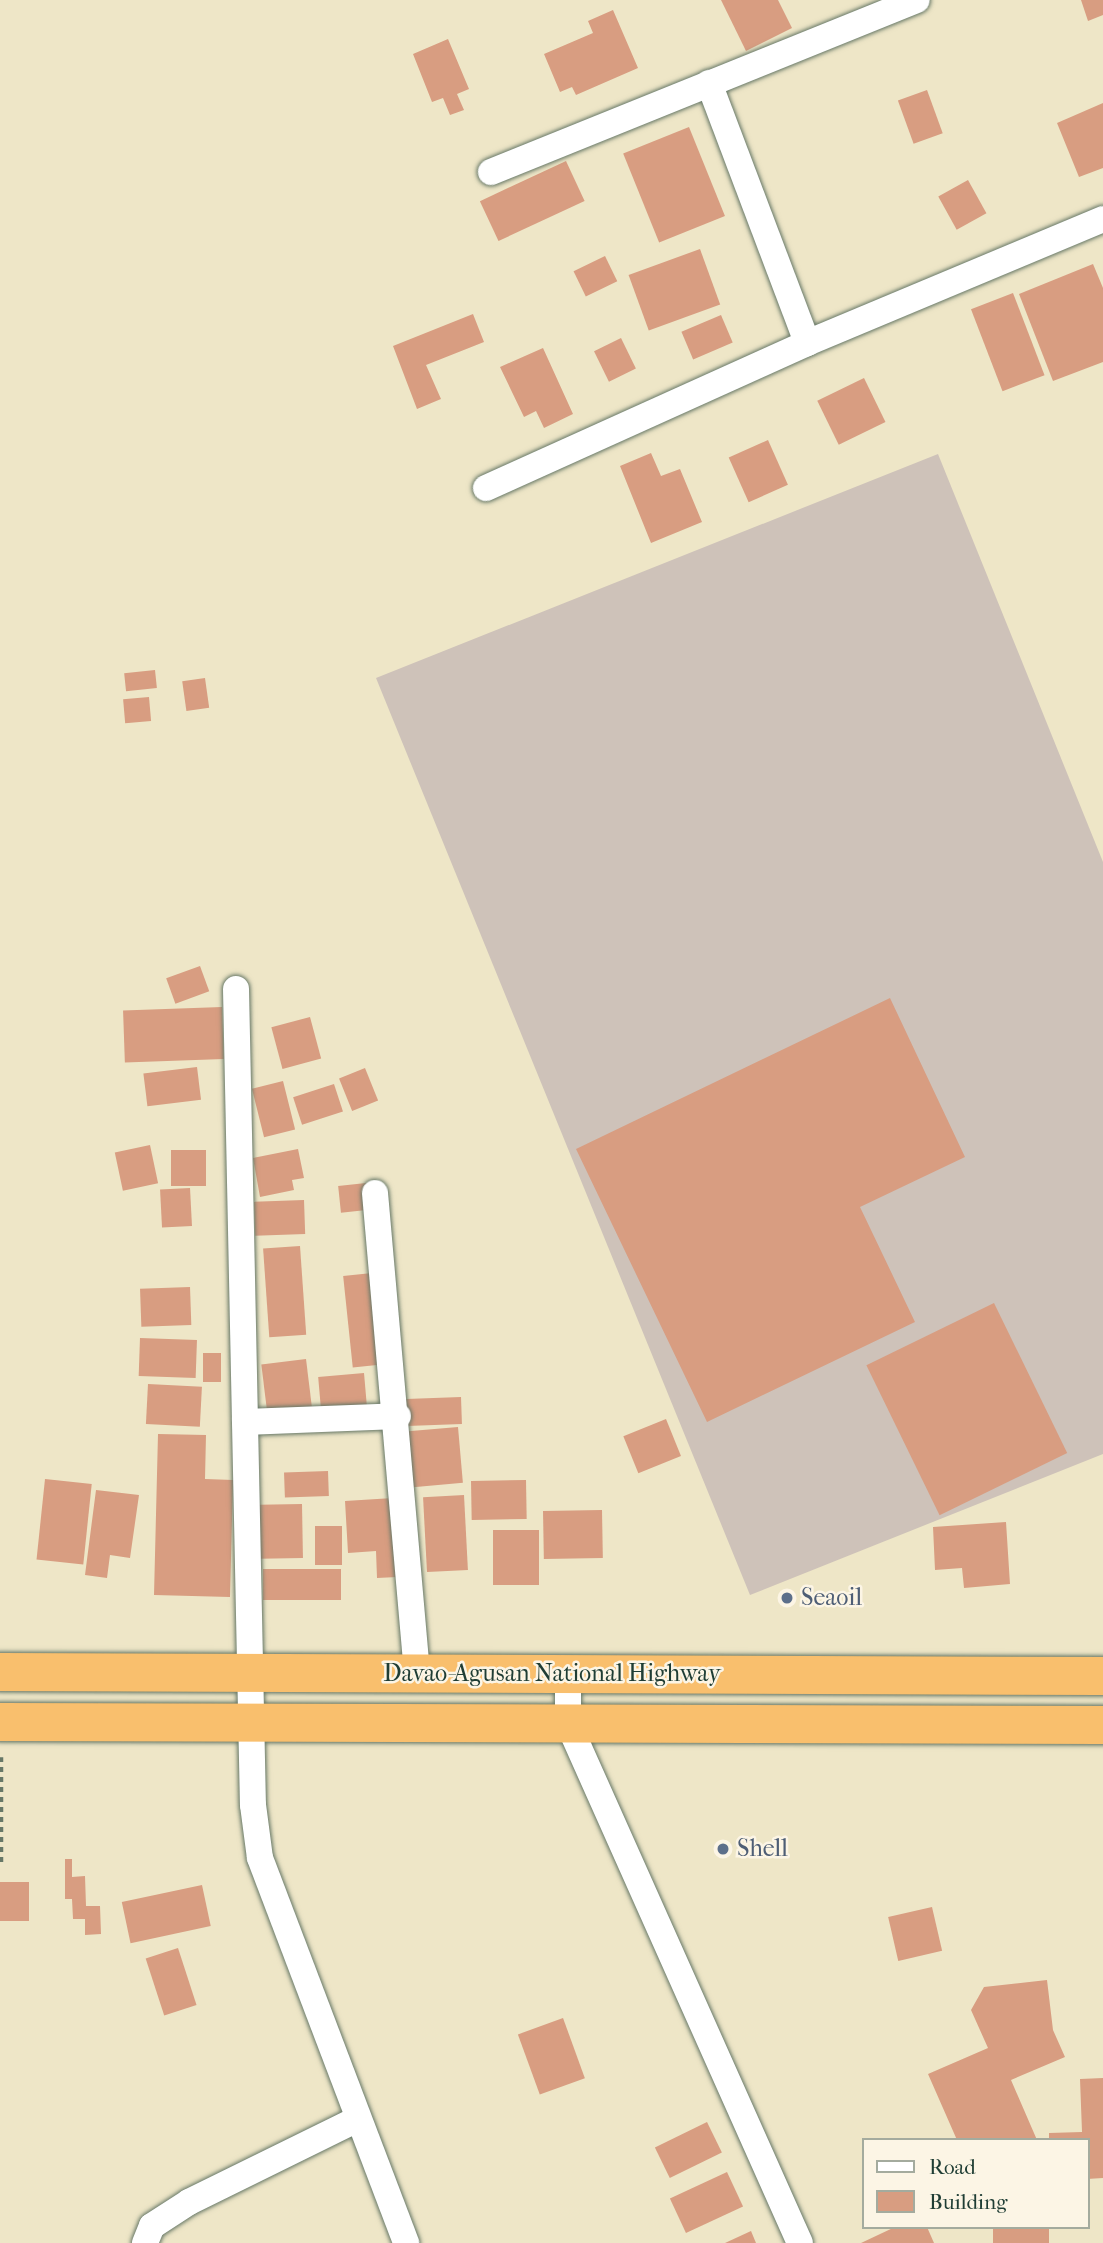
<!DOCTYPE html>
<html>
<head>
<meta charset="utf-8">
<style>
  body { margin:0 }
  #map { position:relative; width:1103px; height:2243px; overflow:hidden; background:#eee6c7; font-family:"IM FELL French Canon",serif }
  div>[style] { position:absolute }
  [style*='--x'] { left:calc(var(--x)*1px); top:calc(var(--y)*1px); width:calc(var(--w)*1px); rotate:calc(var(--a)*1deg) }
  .industrial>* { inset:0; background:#cec2b9 }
  .building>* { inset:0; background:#d89d81; transform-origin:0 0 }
  .path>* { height:4.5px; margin-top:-2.25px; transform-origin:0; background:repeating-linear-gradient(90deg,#677867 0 5px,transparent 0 10px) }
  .roads { filter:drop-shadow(0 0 2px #677867) drop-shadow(0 0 2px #677867) }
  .street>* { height:26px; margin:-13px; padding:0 13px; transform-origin:13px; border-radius:13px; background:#fff }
  .highway>* { height:38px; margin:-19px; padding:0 19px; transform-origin:19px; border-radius:19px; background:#f9bf6d }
  .dots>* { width:19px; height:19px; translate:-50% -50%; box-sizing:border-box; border:4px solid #fcf5e5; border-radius:50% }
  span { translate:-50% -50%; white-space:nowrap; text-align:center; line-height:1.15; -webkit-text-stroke:5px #fcf5e5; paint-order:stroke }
  .service-label { font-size:24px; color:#4e5e75 }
  .left { translate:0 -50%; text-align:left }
  .street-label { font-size:24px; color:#1f3d34 }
  .legend { position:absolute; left:862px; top:2138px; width:228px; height:91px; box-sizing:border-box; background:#fcf5e5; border:2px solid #a4ab9e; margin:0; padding:9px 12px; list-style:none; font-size:21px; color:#1f3d34 }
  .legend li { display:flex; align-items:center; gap:14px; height:35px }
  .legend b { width:35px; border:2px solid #a4ab9e }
</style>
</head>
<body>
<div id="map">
  <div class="industrial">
    <div style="clip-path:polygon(938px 454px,1103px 862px,1103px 1454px,750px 1595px,376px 678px)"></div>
  </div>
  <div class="building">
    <div style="clip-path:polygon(721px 0,778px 0,792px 28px,746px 51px)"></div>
    <div style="clip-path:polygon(1081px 0,1103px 0,1103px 15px,1088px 21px)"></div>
    <div style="clip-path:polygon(613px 10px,638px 68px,576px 95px,572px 87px,560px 92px,544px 54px,593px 33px,588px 21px)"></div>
    <div style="clip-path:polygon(448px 39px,469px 89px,457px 94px,464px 110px,450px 115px,443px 98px,432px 102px,413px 54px)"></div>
    <div style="left:927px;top:90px;width:46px;height:31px;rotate:70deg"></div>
    <div style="clip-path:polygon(1103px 103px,1103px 168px,1079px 177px,1057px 123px)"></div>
    <div style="left:689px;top:127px;width:96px;height:71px;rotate:68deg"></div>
    <div style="left:566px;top:161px;width:44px;height:95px;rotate:65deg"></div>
    <div style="left:968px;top:180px;width:38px;height:34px;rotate:61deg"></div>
    <div style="left:700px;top:249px;width:59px;height:76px;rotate:70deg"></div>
    <div style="left:605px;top:256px;width:28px;height:35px;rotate:64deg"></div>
    <div style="clip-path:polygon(1093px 264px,1103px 288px,1103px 362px,1053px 381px,1019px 294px)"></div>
    <div style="left:1013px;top:293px;width:88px;height:45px;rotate:69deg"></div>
    <div style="clip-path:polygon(473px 314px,484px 342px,426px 365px,441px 399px,417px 409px,393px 346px)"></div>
    <div style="left:721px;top:315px;width:30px;height:43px;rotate:67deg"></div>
    <div style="left:621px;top:338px;width:34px;height:30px;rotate:64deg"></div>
    <div style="clip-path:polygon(543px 348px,573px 414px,544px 428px,536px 411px,524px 417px,500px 367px)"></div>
    <div style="left:864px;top:378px;width:49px;height:52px;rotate:64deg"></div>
    <div style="left:768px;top:440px;width:49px;height:43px;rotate:66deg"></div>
    <div style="clip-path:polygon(651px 453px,661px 476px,680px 469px,702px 522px,651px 543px,620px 466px)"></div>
    <div style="left:155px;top:670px;width:18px;height:31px;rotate:84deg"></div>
    <div style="left:205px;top:678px;width:30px;height:23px;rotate:82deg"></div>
    <div style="left:149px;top:697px;width:24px;height:26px;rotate:85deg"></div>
    <div style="left:200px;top:966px;width:27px;height:36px;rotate:70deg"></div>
    <div style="clip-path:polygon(890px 998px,965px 1157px,860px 1207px,915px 1322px,707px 1422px,576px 1149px)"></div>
    <div style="left:222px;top:1007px;width:52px;height:99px;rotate:88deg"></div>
    <div style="left:310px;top:1017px;width:43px;height:40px;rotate:75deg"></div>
    <div style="left:197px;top:1067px;width:33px;height:54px;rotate:83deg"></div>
    <div style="left:365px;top:1068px;width:35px;height:28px;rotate:68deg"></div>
    <div style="left:283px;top:1081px;width:50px;height:32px;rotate:76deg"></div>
    <div style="left:334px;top:1084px;width:29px;height:43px;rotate:72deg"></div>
    <div style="left:150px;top:1145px;width:39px;height:36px;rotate:78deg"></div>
    <div style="clip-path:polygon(298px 1149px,304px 1178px,292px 1180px,294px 1190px,260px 1197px,253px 1158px)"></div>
    <div style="left:171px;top:1150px;width:35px;height:36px"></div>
    <div style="left:366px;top:1183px;width:27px;height:28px;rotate:84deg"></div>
    <div style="left:190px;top:1188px;width:38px;height:30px;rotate:87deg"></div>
    <div style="left:304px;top:1200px;width:34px;height:50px;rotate:88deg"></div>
    <div style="left:300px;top:1246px;width:89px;height:37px;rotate:86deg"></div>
    <div style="left:372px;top:1273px;width:92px;height:29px;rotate:84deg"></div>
    <div style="left:190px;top:1287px;width:38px;height:50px;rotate:88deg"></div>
    <div style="left:994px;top:1303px;width:167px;height:142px;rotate:64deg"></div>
    <div style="left:140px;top:1338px;width:57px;height:38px;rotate:2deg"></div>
    <div style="left:203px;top:1353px;width:18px;height:29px"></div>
    <div style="left:306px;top:1359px;width:48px;height:45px;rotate:83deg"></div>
    <div style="left:364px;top:1373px;width:32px;height:46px;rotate:85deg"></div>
    <div style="left:148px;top:1384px;width:54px;height:40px;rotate:3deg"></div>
    <div style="left:461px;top:1397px;width:27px;height:55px;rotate:88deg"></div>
    <div style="left:666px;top:1419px;width:40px;height:46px;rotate:68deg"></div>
    <div style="left:458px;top:1427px;width:56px;height:50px;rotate:85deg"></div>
    <div style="clip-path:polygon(158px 1434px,206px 1435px,205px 1479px,233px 1480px,230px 1597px,154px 1595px)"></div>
    <div style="left:328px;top:1471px;width:25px;height:44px;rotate:88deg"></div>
    <div style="left:45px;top:1479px;width:47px;height:81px;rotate:6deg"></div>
    <div style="left:526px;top:1480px;width:39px;height:55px;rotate:89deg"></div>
    <div style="clip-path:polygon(96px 1490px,139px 1495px,130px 1558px,110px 1555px,107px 1578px,85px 1575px)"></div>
    <div style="left:464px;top:1495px;width:75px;height:41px;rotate:87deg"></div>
    <div style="clip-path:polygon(393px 1498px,397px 1577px,377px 1578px,376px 1551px,348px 1553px,345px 1501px)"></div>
    <div style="left:302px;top:1504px;width:54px;height:43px;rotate:89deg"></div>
    <div style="left:602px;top:1510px;width:48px;height:59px;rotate:89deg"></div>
    <div style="clip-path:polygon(1006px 1522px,1010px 1584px,964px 1588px,962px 1568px,935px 1570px,933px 1527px)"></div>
    <div style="left:315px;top:1526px;width:27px;height:39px"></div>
    <div style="left:493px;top:1530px;width:46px;height:55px"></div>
    <div style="left:341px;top:1569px;width:31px;height:78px;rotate:90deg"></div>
    <div style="clip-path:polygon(65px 1859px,72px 1859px,72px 1877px,85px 1876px,86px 1906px,100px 1906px,101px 1934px,85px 1935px,85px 1919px,73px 1919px,72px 1899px,65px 1899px)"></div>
    <div style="left:0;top:1882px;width:29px;height:39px"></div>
    <div style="left:202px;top:1885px;width:42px;height:82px;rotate:78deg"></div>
    <div style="left:932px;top:1907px;width:45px;height:45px;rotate:77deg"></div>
    <div style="left:178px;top:1948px;width:60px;height:34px;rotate:72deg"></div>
    <div style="clip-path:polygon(1047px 1980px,1053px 2030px,1065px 2057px,1011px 2080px,1037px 2140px,957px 2140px,928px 2074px,988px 2048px,971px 2010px,984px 1987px)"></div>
    <div style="left:563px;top:2018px;width:64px;height:48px;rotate:70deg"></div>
    <div style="clip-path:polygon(1103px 2078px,1103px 2178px,1087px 2179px,1087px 2140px,1049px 2140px,1049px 2133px,1082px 2132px,1080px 2079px)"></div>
    <div style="left:707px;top:2122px;width:34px;height:58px;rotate:64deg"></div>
    <div style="left:727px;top:2172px;width:38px;height:63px;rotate:65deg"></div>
    <div style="clip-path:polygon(895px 2227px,927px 2227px,934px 2243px,861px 2243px)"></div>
    <div style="left:993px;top:2227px;width:56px;height:16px"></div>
    <div style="clip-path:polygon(751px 2231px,756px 2243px,725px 2243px)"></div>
  </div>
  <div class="path">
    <div style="--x:1;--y:1757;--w:107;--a:90"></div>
  </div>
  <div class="roads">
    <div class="street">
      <div style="--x:709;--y:83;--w:278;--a:69.3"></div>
      <div style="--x:491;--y:172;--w:459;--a:-22"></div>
      <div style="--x:486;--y:488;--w:352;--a:-24.3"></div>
      <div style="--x:807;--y:343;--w:321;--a:-22.7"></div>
      <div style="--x:236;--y:989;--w:816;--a:88.81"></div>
      <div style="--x:253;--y:1805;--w:53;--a:82.5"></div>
      <div style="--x:260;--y:1858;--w:412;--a:69.2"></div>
      <div style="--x:375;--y:1193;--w:482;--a:85"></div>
      <div style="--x:245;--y:1422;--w:153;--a:-2.2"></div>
      <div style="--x:568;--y:1674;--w:49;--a:90"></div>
      <div style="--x:568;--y:1723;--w:569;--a:65.96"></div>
      <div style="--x:145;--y:2243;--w:18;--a:-68"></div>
      <div style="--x:152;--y:2226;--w:44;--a:-33"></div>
      <div style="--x:189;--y:2202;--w:186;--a:-26.2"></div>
    </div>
    <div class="highway">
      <div style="--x:0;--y:1672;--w:1103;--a:0.21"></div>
      <div style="--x:0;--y:1722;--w:1103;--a:0.16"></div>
    </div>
  </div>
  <div class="dots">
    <div style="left:787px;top:1598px;background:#5c6f8a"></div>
    <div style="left:723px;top:1849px;background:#5c6f8a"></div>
  </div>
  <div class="service-label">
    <span class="left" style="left:801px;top:1598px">Seaoil</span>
    <span class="left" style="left:737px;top:1849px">Shell</span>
  </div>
  <div class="street-label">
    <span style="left:552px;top:1674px">Davao-Agusan National Highway</span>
  </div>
  <ul class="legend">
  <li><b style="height:9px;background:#fff"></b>Road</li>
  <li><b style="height:19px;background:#d89d81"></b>Building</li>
  </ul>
</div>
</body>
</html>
